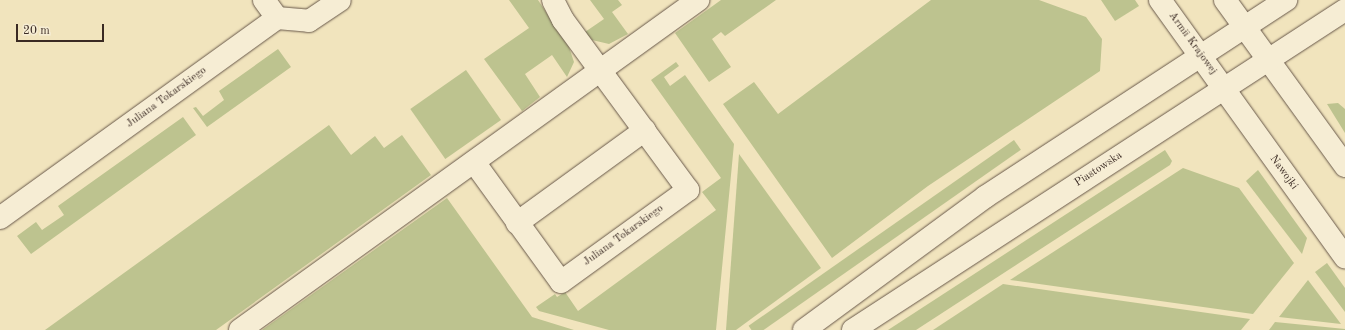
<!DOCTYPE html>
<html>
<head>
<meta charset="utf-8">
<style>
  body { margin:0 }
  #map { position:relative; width:1345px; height:330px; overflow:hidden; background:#f1e4bd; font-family:"Old Standard TT",serif }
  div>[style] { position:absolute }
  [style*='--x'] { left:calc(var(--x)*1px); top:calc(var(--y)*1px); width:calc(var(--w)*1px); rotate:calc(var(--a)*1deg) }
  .green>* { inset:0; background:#bdc38f; transform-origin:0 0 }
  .roads { filter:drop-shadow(0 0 1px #68584a) drop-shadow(0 0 1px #68584a) }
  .street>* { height:22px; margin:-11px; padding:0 11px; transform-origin:11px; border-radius:11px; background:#f6edd4 }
  .secondary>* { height:22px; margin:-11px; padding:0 11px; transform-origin:11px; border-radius:11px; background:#f6edd4 }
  span { translate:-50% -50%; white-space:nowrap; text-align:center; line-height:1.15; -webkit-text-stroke:3px #f6edd4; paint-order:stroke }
  .street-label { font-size:11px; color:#3a2a23 }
  .scale { position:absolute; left:16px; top:24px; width:88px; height:18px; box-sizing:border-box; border:2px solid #3a2a23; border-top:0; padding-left:5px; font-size:12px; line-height:14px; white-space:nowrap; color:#3a2a23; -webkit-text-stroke:3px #f6edd4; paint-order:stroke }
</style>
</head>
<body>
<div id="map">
  <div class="green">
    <div style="clip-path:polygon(509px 0,538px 0,569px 47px,574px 62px,567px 77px,552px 55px,525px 74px,540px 97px,522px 111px,484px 59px,529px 28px)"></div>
    <div style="clip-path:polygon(590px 0,618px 0,622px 5px,612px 12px,628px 34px,609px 44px,592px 40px,585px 32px,604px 19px)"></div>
    <div style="clip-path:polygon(721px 0,776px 0,725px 36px,721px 32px,712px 39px,731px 67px,709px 82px,675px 33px)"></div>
    <div style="clip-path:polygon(931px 0,1039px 0,1086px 17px,1102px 39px,1100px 71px,928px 186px,832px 258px,723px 104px,754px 82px,778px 114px)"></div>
    <div style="clip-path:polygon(1101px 0,1135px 0,1139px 6px,1115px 21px)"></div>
    <div style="clip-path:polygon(278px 49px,291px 67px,207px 127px,193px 108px,196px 107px,203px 116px,224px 100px,219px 91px)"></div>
    <div style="clip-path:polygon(676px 62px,679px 66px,664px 77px,670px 86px,685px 75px,734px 144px,716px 330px,609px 330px,539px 311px,536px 307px,555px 294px,557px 297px,565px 292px,578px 311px,716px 210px,702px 192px,721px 178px,651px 80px)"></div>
    <div style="left:466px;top:70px;width:61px;height:68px;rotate:55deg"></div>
    <div style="clip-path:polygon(1338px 103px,1345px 109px,1345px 133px,1327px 104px)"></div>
    <div style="clip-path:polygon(183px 117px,196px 135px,31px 254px,17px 236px,36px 222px,42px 230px,64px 215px,58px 206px)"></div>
    <div style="clip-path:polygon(329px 125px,351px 155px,375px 136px,384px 148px,402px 135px,431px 175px,216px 330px,45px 330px)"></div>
    <div style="left:1014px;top:140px;width:12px;height:324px;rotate:55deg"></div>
    <div style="clip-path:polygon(1165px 150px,1172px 161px,1170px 165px,916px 330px,888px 330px)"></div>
    <div style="clip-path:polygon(739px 154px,821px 268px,736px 330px,726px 330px)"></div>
    <div style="clip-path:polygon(1183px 168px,1239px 188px,1294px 263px,1253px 314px,1010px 280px)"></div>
    <div style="clip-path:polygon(1258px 170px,1307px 238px,1302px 254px,1246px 181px)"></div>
    <div style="clip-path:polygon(447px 198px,532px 317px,574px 330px,262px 330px)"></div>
    <div style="clip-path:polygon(1327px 263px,1345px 288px,1345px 312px,1315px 272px)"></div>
    <div style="clip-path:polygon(1308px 280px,1341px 324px,1279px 317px)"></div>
    <div style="clip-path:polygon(1003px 284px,1250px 319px,1241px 330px,933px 330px)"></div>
    <div style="clip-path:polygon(1275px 322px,1345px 329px,1345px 330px,1269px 330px)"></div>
  </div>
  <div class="roads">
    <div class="street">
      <div style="--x:264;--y:0;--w:22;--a:54"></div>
      <div style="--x:474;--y:162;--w:148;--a:54.1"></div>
      <div style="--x:561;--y:282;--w:157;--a:-35.9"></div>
      <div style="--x:688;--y:190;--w:211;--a:-126.3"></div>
      <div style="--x:563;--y:20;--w:22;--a:-117"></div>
      <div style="--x:0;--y:218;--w:342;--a:-35.8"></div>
      <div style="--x:277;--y:18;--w:32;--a:5"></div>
      <div style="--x:309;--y:21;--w:37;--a:-34"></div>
      <div style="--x:517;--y:223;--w:158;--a:-36"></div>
      <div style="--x:240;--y:330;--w:565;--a:-35.77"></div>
    </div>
    <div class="secondary">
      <div style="--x:1160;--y:0;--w:317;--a:54.3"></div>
      <div style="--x:1225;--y:0;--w:205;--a:54.1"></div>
      <div style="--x:804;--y:330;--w:225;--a:-36.3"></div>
      <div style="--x:985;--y:197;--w:360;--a:-33.2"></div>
      <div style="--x:853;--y:330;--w:587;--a:-33.04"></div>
    </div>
  </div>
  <div class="street-label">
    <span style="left:1192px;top:44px;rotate:54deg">Armii Krajowej</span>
    <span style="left:167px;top:98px;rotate:-36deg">Juliana Tokarskiego</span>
    <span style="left:1099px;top:170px;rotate:-33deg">Piastowska</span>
    <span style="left:1283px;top:173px;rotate:54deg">Nawojki</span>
    <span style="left:624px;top:236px;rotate:-36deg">Juliana Tokarskiego</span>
  </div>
  <div class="scale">20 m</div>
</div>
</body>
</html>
